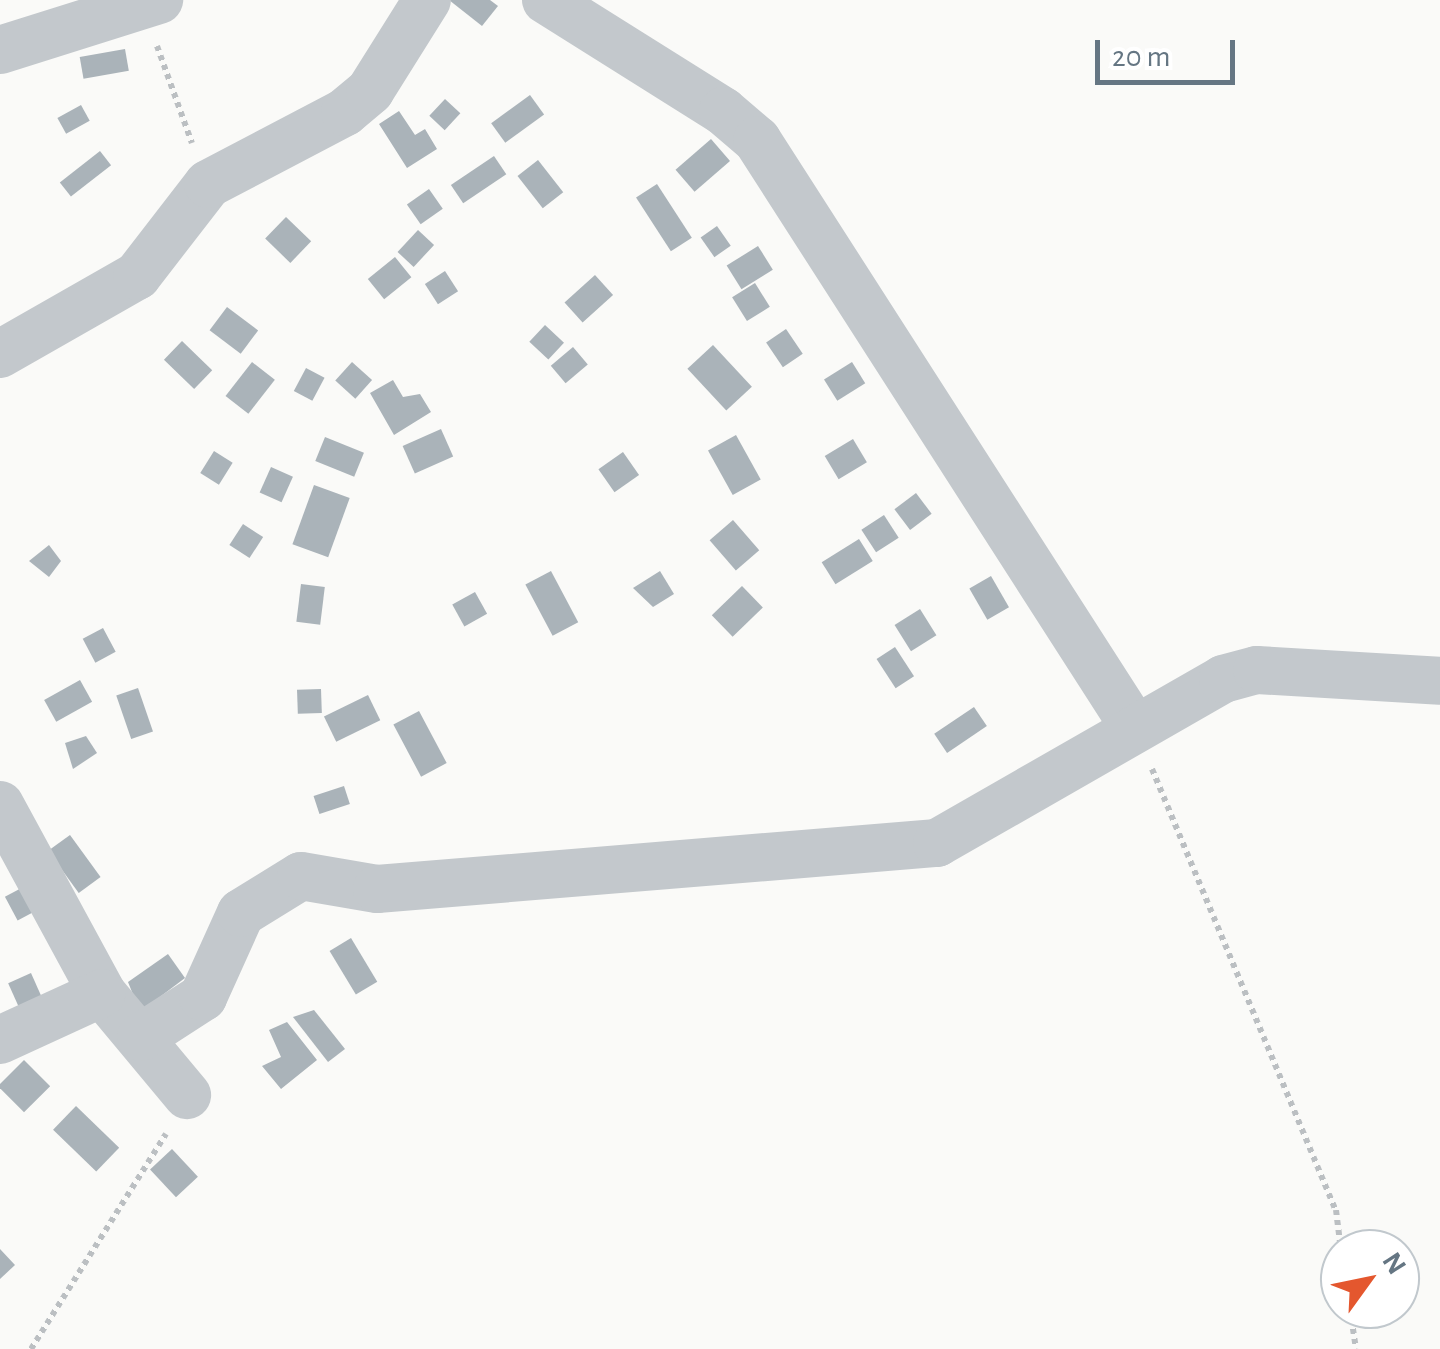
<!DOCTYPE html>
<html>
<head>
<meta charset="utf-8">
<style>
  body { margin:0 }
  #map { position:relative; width:1440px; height:1349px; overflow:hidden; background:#fafaf8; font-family:"Alegreya Sans",sans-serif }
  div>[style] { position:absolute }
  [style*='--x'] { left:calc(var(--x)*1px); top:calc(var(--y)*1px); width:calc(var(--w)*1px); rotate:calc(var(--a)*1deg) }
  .building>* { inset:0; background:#aab3b9; transform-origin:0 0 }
  .path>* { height:6px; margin-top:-3px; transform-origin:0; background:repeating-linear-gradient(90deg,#bbbfc2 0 5px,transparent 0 10px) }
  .street>* { height:48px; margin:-24px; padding:0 24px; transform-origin:24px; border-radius:24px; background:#c3c8cc }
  span { translate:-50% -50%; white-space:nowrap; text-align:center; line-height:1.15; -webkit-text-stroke:10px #fff; paint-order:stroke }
  .north { position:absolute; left:1320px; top:1229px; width:100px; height:100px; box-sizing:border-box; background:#fff; border:2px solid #c1c8cd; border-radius:50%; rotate:57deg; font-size:28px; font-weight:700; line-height:40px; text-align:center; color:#657683 }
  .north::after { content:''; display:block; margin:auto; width:35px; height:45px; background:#e4572e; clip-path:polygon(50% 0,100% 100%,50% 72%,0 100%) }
  .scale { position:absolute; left:1095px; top:40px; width:140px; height:45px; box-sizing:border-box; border:5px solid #657683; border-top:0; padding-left:12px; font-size:30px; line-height:35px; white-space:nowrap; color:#657683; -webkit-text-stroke:8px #fff; paint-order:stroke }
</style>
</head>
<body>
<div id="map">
  <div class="building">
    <div style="clip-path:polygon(449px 0,490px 0,498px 6px,482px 26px)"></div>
    <div style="left:125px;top:49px;width:22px;height:46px;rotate:80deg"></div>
    <div style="left:530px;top:95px;width:24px;height:48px;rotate:54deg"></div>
    <div style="left:445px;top:99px;width:21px;height:23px;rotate:43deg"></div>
    <div style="left:81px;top:105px;width:18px;height:27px;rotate:61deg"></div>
    <div style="clip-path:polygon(399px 111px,415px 135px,425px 129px,437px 149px,407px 168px,379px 124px)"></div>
    <div style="left:711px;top:139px;width:29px;height:47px;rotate:49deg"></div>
    <div style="left:100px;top:151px;width:18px;height:51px;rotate:52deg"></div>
    <div style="left:494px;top:156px;width:22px;height:52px;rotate:56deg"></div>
    <div style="left:538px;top:160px;width:41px;height:26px;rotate:52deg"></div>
    <div style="left:657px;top:184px;width:64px;height:25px;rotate:57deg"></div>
    <div style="left:429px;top:189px;width:24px;height:27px;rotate:55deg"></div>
    <div style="left:286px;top:217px;width:35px;height:30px;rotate:44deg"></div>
    <div style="left:717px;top:226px;width:24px;height:20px;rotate:55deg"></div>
    <div style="left:418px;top:230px;width:22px;height:30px;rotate:43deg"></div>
    <div style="left:758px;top:246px;width:28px;height:37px;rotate:58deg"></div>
    <div style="left:395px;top:257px;width:26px;height:35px;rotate:51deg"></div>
    <div style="left:445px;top:271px;width:24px;height:24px;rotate:57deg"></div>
    <div style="left:595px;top:275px;width:27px;height:41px;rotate:48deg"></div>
    <div style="left:755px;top:283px;width:28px;height:27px;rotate:58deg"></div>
    <div style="left:227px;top:307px;width:39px;height:29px;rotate:37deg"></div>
    <div style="left:545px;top:325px;width:26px;height:23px;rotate:43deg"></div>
    <div style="left:786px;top:329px;width:30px;height:24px;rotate:56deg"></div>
    <div style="left:182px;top:341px;width:42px;height:26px;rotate:44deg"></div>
    <div style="left:713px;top:345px;width:57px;height:35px;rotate:47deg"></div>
    <div style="left:573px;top:347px;width:23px;height:29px;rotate:50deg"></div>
    <div style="left:252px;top:362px;width:29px;height:43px;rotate:38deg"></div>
    <div style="left:352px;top:362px;width:27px;height:25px;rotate:42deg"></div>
    <div style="left:852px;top:362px;width:25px;height:33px;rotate:58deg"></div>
    <div style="left:306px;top:368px;width:21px;height:26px;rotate:28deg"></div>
    <div style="clip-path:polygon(393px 380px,403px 397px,420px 394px,431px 412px,394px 435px,370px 393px)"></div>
    <div style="left:441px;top:429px;width:30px;height:42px;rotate:66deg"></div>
    <div style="left:736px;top:435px;width:51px;height:32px;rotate:61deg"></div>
    <div style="left:325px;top:437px;width:42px;height:26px;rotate:22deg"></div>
    <div style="left:853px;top:439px;width:27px;height:33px;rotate:59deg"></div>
    <div style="left:214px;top:451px;width:22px;height:26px;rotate:32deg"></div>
    <div style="left:623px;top:452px;width:28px;height:30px;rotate:55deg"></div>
    <div style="left:271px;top:467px;width:24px;height:28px;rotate:24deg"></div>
    <div style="left:314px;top:485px;width:38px;height:63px;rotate:20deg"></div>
    <div style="left:916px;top:493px;width:26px;height:27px;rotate:53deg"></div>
    <div style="left:884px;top:515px;width:27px;height:27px;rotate:57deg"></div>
    <div style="left:733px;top:520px;width:40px;height:31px;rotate:49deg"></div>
    <div style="left:243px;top:524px;width:24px;height:25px;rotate:33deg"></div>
    <div style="left:859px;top:539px;width:26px;height:44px;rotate:58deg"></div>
    <div style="clip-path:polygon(49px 545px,61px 561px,49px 577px,29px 561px)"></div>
    <div style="left:551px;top:571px;width:58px;height:29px;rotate:62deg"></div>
    <div style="clip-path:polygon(660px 571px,674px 594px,653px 607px,633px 588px)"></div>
    <div style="left:991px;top:576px;width:36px;height:25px;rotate:60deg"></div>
    <div style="left:301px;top:584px;width:24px;height:38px;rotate:7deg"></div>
    <div style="left:742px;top:586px;width:30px;height:42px;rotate:46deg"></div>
    <div style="left:475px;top:592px;width:25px;height:26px;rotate:61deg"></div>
    <div style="left:920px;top:609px;width:31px;height:30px;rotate:58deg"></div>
    <div style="left:103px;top:628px;width:27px;height:23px;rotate:62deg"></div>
    <div style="left:895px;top:647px;width:35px;height:22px;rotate:57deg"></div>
    <div style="left:80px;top:680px;width:25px;height:41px;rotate:61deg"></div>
    <div style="left:138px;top:688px;width:46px;height:23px;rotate:71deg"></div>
    <div style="left:321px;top:689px;width:24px;height:24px;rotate:88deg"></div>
    <div style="left:368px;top:695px;width:28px;height:49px;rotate:64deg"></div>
    <div style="left:974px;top:707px;width:23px;height:48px;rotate:56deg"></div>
    <div style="left:419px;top:711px;width:59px;height:29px;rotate:62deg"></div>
    <div style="clip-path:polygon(86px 736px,97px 753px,73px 769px,65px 743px)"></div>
    <div style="left:344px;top:786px;width:19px;height:32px;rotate:72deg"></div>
    <div style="left:70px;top:835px;width:52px;height:27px;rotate:54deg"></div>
    <div style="left:27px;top:885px;width:27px;height:25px;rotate:62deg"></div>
    <div style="left:351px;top:938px;width:51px;height:25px;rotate:59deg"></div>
    <div style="clip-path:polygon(168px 954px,185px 978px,140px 1012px,128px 982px)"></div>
    <div style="left:31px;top:973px;width:27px;height:25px;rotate:66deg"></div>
    <div style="clip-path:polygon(314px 1010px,345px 1049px,328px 1062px,293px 1017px)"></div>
    <div style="clip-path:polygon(287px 1022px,317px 1060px,281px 1089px,262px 1066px,281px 1057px,269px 1030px)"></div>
    <div style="left:24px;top:1060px;width:37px;height:37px;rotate:45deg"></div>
    <div style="left:76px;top:1106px;width:60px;height:33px;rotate:44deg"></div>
    <div style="left:172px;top:1149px;width:38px;height:30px;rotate:47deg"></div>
    <div style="clip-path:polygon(0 1249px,15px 1265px,0 1279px)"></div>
  </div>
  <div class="path">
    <div style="--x:157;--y:46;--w:103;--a:70.2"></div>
    <div style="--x:1152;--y:769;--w:478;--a:67.4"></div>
    <div style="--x:1336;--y:1210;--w:39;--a:83"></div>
    <div style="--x:1350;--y:1309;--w:40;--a:81.5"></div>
    <div style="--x:31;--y:1349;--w:254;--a:-57.9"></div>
  </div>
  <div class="street">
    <div style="--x:546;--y:0;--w:209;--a:32.1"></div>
    <div style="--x:723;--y:111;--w:45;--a:40.5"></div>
    <div style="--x:757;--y:140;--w:698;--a:57.29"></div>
    <div style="--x:0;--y:50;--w:167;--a:-17.5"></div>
    <div style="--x:0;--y:354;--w:158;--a:-29.7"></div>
    <div style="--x:137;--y:276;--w:116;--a:-52.3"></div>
    <div style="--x:208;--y:184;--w:155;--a:-27.7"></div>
    <div style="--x:345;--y:112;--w:33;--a:-40"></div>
    <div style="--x:370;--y:91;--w:107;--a:-57.9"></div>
    <div style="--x:0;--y:805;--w:214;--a:61.5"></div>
    <div style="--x:102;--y:993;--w:133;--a:50.2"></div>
    <div style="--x:141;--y:1037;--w:74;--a:-32.8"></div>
    <div style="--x:203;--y:997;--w:92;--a:-65.7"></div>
    <div style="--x:241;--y:913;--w:70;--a:-31.7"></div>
    <div style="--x:301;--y:876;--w:77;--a:9.7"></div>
    <div style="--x:377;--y:889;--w:562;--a:-4.7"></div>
    <div style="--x:937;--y:843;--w:330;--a:-29.8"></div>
    <div style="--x:1223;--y:679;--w:35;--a:-15"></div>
    <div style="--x:1257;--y:670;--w:183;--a:3.4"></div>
    <div style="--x:0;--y:1040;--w:112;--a:-24.7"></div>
  </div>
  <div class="north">N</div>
  <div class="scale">20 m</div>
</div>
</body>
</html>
